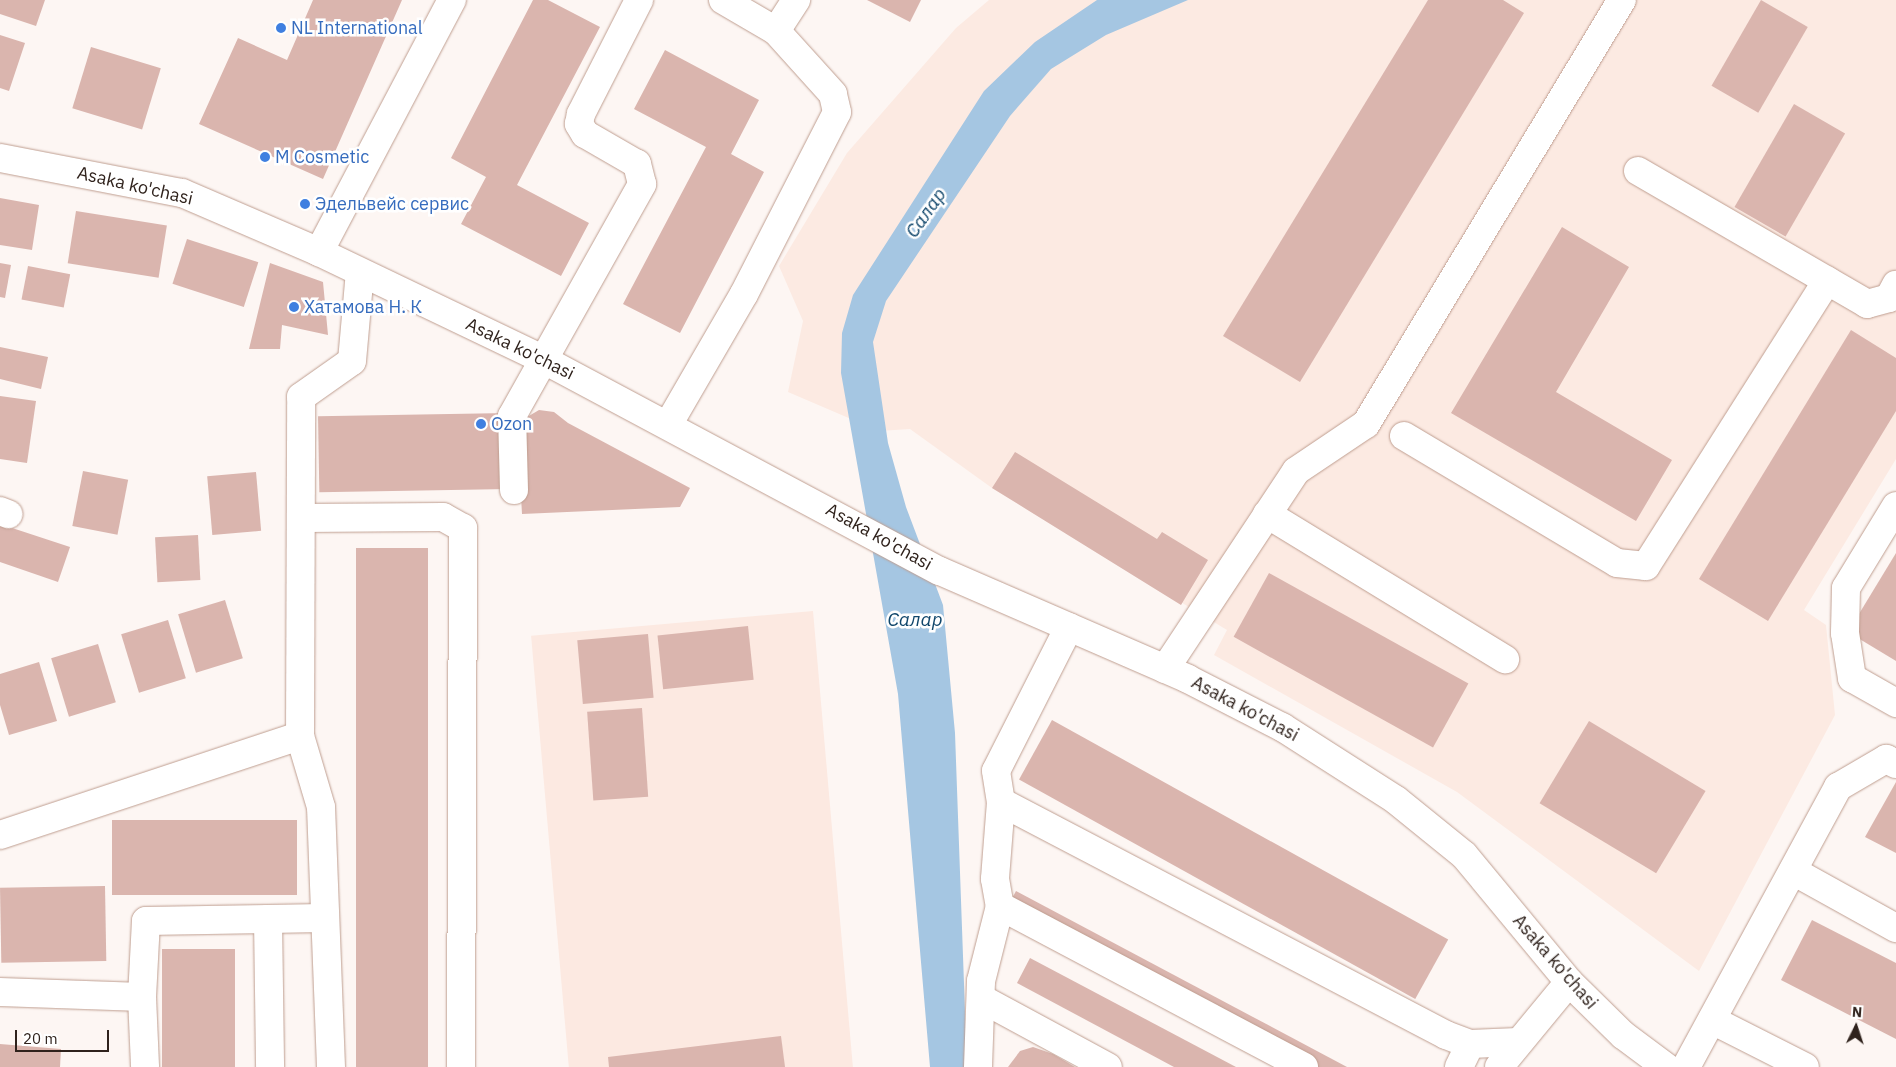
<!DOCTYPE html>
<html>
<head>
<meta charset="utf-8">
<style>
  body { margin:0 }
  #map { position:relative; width:1896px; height:1067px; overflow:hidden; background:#fdf6f3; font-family:"IBM Plex Sans",sans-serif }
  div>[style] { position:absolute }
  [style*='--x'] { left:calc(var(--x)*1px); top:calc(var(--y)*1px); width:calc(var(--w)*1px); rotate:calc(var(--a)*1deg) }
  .built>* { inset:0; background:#fceae2 }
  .industrial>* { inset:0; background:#fce9e1; transform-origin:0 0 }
  .water>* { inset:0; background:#a5c6e2 }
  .building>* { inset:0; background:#dab5ae; transform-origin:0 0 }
  .roads { filter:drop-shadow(0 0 1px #bf9e90) drop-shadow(0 0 1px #bf9e90) }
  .minor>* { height:28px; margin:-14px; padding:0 14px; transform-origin:14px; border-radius:14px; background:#fff }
  .dots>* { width:14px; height:14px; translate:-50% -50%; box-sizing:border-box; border:2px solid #fff; border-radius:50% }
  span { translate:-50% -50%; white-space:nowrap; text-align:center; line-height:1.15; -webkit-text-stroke:5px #fff; paint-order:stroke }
  .shop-label { font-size:18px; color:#366cbe }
  .left { translate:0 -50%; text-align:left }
  .street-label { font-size:18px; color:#2f221c }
  .water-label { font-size:19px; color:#10466b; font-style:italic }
  .north { position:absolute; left:1831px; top:1002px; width:50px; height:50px; -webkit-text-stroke:4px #fff; paint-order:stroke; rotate:4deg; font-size:14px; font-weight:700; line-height:20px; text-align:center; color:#2f221c }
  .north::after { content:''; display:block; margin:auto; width:18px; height:22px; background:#2f221c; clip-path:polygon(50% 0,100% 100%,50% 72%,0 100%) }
  .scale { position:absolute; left:15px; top:1030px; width:94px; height:22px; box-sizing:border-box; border:2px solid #2f221c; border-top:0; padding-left:6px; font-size:15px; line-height:18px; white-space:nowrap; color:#2f221c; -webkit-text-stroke:4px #fff; paint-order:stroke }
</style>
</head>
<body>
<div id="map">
  <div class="built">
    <div style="clip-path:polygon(989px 0,1896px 0,1896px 459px,1804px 610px,1826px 625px,1835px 715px,1699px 971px,1457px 792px,1214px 655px,1227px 630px,992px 488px,910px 429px,879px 431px,788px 392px,803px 321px,779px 266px,847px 153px,956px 28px)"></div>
  </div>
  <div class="industrial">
    <div style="left:813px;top:611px;width:458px;height:283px;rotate:85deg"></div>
  </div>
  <div class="water">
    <div style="clip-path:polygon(1097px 0,1188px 0,1106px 35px,1051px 69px,1010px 116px,886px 301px,873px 342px,888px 443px,906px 507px,943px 605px,955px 733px,967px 1067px,930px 1067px,898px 694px,841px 373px,842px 333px,853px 295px,984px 91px,1035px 42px)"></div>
  </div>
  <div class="building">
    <div style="clip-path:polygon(0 0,45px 0,36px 26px,0 14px)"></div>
    <div style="clip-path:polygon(313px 0,402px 0,323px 179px,199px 124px,238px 38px,287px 60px)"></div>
    <div style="clip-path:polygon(533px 0,548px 0,600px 27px,517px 185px,589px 223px,561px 276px,461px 224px,486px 177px,451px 158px)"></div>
    <div style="clip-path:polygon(867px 0,921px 0,910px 22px)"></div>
    <div style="clip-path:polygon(1428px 0,1503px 0,1524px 13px,1300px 382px,1223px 336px)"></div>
    <div style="left:1761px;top:0;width:54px;height:99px;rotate:30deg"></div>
    <div style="clip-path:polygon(0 35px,25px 43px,9px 91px,0 88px)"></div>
    <div style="left:91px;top:47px;width:73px;height:64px;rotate:17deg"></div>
    <div style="clip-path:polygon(665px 50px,759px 100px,731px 154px,764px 172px,680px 333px,623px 304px,706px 147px,634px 109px)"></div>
    <div style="left:1794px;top:104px;width:59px;height:119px;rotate:30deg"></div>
    <div style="clip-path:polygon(0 198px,39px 205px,32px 250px,0 245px)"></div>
    <div style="left:76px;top:211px;width:92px;height:53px;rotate:9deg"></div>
    <div style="clip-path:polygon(1562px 227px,1629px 267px,1556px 392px,1672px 460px,1636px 521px,1451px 413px)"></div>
    <div style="left:187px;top:239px;width:75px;height:47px;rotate:18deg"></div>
    <div style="clip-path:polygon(0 263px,11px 265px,5px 298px,0 297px)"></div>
    <div style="clip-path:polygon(270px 263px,323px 282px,328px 335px,282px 325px,280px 349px,249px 349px)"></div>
    <div style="left:28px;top:266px;width:43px;height:34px;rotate:11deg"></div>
    <div style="clip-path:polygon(1851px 330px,1896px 358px,1896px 411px,1768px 621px,1699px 579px)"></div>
    <div style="clip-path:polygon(0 347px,48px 357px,41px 389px,0 379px)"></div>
    <div style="clip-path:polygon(0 396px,36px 401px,27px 463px,0 459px)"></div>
    <div style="clip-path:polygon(539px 410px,554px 412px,568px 423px,690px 488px,680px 507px,522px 514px,517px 423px)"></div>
    <div style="left:508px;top:413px;width:76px;height:190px;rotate:89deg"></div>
    <div style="clip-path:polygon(1015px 452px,1157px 539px,1162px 532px,1208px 560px,1181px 605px,992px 488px)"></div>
    <div style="left:83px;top:471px;width:46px;height:56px;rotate:11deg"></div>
    <div style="left:256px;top:472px;width:59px;height:49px;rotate:85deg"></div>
    <div style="clip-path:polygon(0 524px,70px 547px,58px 582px,0 562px)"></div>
    <div style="left:198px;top:535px;width:45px;height:43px;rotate:87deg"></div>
    <div style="left:428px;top:548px;width:519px;height:72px;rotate:90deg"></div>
    <div style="clip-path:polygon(1896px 553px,1896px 661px,1848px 632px)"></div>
    <div style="left:1269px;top:573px;width:228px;height:73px;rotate:29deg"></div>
    <div style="left:225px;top:600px;width:61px;height:49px;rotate:73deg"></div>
    <div style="left:168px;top:620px;width:61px;height:49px;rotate:73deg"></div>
    <div style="left:748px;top:626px;width:54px;height:91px;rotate:84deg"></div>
    <div style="left:648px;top:634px;width:64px;height:71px;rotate:85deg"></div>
    <div style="left:98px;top:644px;width:61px;height:49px;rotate:73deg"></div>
    <div style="clip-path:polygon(39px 662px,57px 721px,9px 735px,0 705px,0 674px)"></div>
    <div style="left:642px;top:708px;width:89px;height:55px;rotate:86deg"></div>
    <div style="left:1052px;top:720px;width:453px;height:68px;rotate:29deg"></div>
    <div style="left:1589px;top:721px;width:136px;height:96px;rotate:31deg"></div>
    <div style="clip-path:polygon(1896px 782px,1896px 853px,1865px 837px)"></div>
    <div style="left:297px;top:820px;width:75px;height:185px;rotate:90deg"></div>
    <div style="left:105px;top:886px;width:75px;height:105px;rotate:89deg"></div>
    <div style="left:1016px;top:891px;width:377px;height:19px;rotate:28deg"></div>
    <div style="clip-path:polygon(1812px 920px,1896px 963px,1896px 1039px,1781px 980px)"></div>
    <div style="left:162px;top:949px;width:73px;height:118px"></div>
    <div style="clip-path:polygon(1030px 958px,1236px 1067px,1174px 1067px,1017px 983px)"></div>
    <div style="clip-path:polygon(781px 1036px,785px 1067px,609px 1067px,608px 1057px)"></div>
    <div style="clip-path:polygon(0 1044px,61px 1049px,60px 1067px,0 1067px)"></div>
    <div style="clip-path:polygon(1033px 1047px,1053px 1054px,1075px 1067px,1008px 1067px,1020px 1051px)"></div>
  </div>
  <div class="roads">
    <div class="minor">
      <div style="--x:723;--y:0;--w:61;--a:30.3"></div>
      <div style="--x:776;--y:31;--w:37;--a:-57"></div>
      <div style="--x:0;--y:158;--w:185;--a:10.9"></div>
      <div style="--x:182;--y:193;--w:149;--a:23.3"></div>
      <div style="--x:319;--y:252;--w:252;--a:25.6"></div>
      <div style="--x:546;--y:361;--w:446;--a:28.1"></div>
      <div style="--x:940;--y:571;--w:270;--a:23.5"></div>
      <div style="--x:1188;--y:679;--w:106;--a:27.1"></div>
      <div style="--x:1282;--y:727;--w:135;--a:32.6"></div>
      <div style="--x:1396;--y:800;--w:87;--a:39"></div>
      <div style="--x:1464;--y:855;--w:165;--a:50.4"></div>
      <div style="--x:1569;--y:982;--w:76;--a:44.5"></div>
      <div style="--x:1623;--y:1035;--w:54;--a:36.7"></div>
      <div style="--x:1638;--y:171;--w:265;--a:30.1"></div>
      <div style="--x:1867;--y:304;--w:23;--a:-15"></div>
      <div style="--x:1889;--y:298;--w:15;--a:-62"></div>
      <div style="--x:319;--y:252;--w:285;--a:-62.2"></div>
      <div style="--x:668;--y:425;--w:151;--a:-59.9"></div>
      <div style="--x:744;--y:294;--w:204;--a:-62.9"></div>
      <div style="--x:837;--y:112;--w:18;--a:-103"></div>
      <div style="--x:833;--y:94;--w:85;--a:-132.1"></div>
      <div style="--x:1404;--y:436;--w:248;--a:30.8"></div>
      <div style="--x:1617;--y:563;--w:29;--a:6"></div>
      <div style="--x:1646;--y:566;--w:338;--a:-57.6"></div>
      <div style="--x:514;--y:490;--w:74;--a:-91.5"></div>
      <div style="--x:512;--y:416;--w:266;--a:-60.7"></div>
      <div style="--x:642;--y:184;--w:21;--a:-104"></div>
      <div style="--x:637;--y:164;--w:60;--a:-150"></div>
      <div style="--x:585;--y:134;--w:12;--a:-121"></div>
      <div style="--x:579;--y:124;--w:10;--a:-79"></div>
      <div style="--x:581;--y:114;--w:128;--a:-63"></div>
      <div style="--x:1896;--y:506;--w:96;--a:121.4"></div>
      <div style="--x:1846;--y:588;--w:45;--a:91.3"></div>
      <div style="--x:1845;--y:633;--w:46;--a:81.2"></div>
      <div style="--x:1852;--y:678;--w:51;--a:29.6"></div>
      <div style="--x:0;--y:511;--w:9;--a:21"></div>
      <div style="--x:1267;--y:514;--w:279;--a:31.4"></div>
      <div style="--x:303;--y:518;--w:140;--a:-0.4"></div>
      <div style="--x:443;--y:517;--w:23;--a:29"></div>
      <div style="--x:463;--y:528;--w:539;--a:90.21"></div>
      <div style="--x:1069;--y:627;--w:161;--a:116.9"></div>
      <div style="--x:996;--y:771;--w:31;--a:81"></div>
      <div style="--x:1001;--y:802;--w:502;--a:27.64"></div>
      <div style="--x:1446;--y:1035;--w:26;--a:21"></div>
      <div style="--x:1470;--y:1044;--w:48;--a:-2.4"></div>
      <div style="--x:1165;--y:669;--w:237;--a:-56.5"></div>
      <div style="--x:1296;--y:471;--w:84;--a:-33.9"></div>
      <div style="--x:1366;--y:424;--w:495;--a:-58.9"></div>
      <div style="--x:1001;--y:802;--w:77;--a:94.5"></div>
      <div style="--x:995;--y:879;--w:27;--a:80"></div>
      <div style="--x:1000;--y:906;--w:344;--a:27.9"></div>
      <div style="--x:0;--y:835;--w:316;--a:-18.3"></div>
      <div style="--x:1793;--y:871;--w:118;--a:29"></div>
      <div style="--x:268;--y:919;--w:55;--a:-1"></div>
      <div style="--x:0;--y:992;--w:142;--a:2"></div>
      <div style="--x:142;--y:997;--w:76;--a:-87"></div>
      <div style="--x:146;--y:921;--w:122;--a:-0.9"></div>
      <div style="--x:268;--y:919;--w:148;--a:89.2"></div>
      <div style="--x:142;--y:997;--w:70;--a:87.5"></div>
      <div style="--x:982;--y:999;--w:143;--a:28.4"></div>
      <div style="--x:1712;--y:1020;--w:104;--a:26.8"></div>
      <div style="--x:331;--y:1067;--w:260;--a:-92.2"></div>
      <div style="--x:321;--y:807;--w:74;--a:-106.5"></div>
      <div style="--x:300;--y:736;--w:339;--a:-89.8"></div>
      <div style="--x:301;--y:397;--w:62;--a:-35.2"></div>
      <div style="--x:352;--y:361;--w:89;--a:-84.9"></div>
      <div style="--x:978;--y:1067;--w:86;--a:-88"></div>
      <div style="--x:981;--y:981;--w:77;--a:-75.8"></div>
      <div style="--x:1459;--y:1067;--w:25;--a:-64"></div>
      <div style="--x:1499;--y:1067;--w:110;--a:-50.5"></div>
      <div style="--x:1686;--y:1067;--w:319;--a:-61.5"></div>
      <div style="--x:1838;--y:787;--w:56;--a:-30.3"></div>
      <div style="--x:1886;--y:759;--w:11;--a:27"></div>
    </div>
  </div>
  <div class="dots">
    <div style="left:281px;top:28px;background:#3f7fe0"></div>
    <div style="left:265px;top:157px;background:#3f7fe0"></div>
    <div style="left:305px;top:204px;background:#3f7fe0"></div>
    <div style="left:294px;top:307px;background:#3f7fe0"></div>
    <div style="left:481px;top:424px;background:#3f7fe0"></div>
  </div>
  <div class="shop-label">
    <span class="left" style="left:291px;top:28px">NL International</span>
    <span class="left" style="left:275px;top:157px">M Cosmetic</span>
    <span class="left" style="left:315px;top:204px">Эдельвейс сервис</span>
    <span class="left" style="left:304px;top:307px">Хатамова Н. К</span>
    <span class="left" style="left:491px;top:424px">Ozon</span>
  </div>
  <div class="street-label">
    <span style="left:135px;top:186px;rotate:13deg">Asaka ko'chasi</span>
    <span style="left:520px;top:349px;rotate:26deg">Asaka ko'chasi</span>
    <span style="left:879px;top:537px;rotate:29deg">Asaka ko'chasi</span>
    <span style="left:1245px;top:709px;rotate:28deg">Asaka ko'chasi</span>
    <span style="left:1555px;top:962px;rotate:49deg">Asaka ko'chasi</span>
  </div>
  <div class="water-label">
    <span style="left:926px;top:213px;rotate:-55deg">Салар</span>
    <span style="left:915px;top:620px">Салар</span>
  </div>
  <div class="north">N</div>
  <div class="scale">20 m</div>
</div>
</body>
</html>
